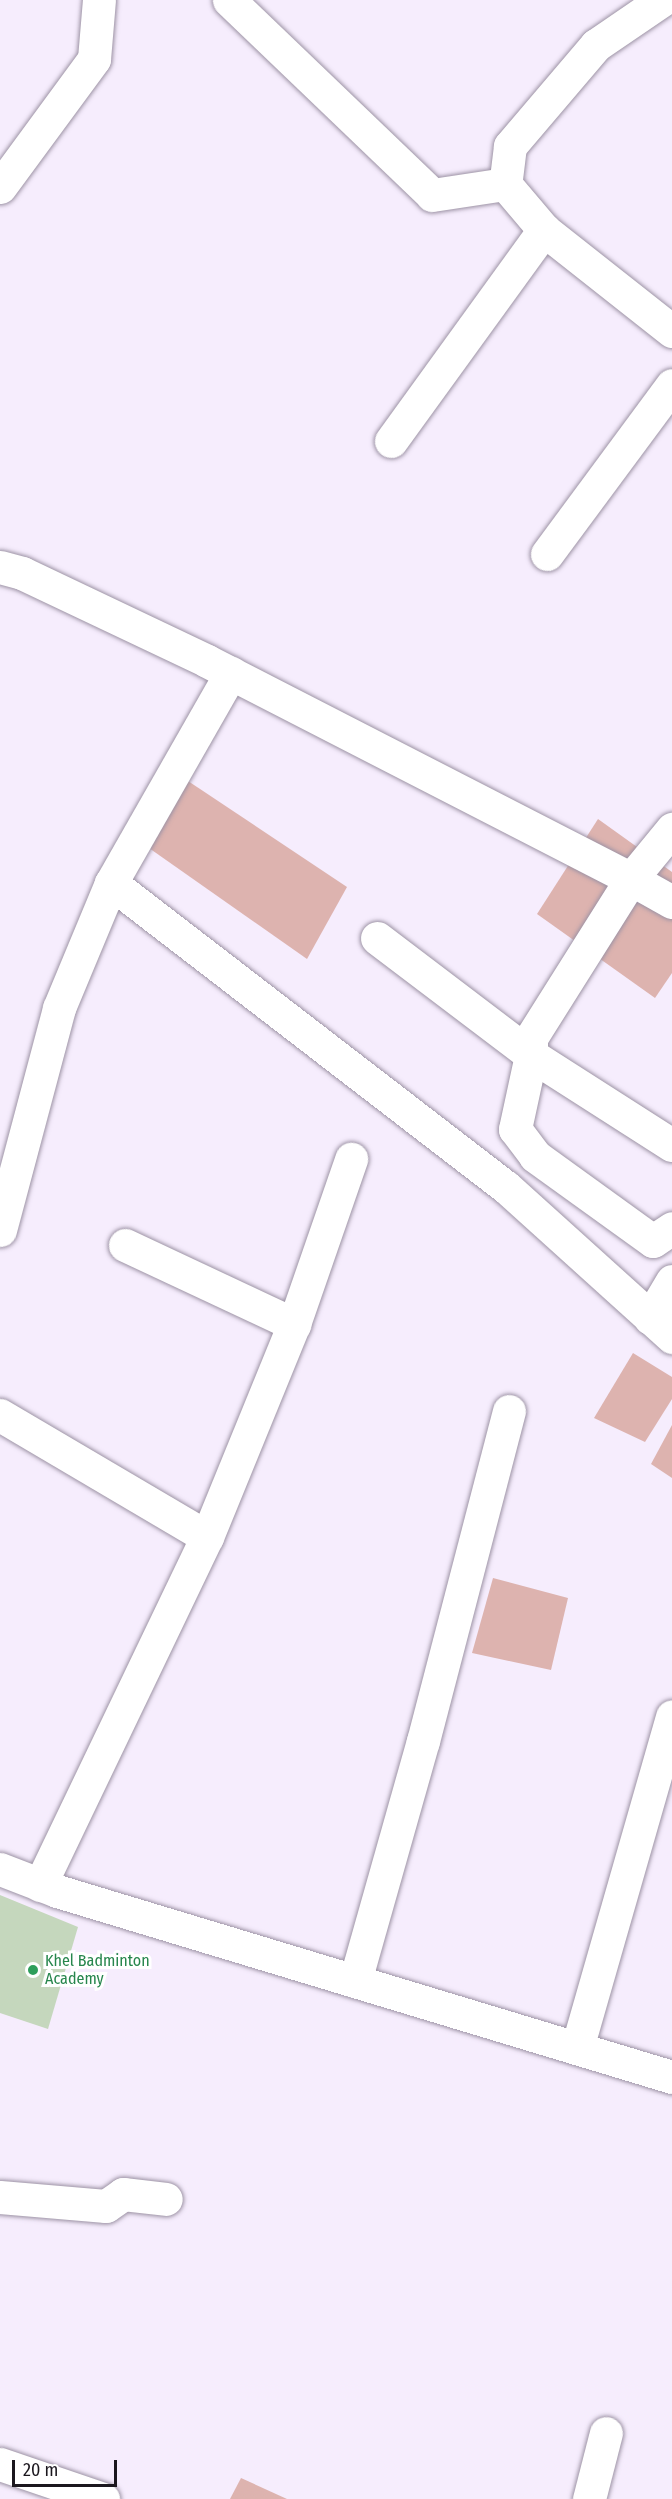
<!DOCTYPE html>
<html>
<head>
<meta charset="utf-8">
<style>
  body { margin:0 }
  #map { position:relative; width:672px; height:2499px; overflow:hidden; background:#f6edfd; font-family:"Fira Sans Condensed",sans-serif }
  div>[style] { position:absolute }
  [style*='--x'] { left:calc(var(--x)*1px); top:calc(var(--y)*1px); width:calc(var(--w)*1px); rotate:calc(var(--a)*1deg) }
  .green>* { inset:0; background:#c5d7bd }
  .building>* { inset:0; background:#ddb3af }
  .roads { filter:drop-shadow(0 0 2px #9d93a5) drop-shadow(0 0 2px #9d93a5) }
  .minor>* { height:33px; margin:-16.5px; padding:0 16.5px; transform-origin:16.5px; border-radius:16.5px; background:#fff }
  .dots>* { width:16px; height:16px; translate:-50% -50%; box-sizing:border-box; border:3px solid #fff; border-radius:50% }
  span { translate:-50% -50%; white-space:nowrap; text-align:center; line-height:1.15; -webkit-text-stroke:6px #fff; paint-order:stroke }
  .leisure-label { font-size:16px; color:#27864d }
  .left { translate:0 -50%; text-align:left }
  .scale { position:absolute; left:12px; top:2460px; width:105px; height:27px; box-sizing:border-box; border:3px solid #1b171e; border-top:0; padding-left:8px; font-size:18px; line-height:21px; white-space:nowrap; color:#1b171e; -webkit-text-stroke:4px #fff; paint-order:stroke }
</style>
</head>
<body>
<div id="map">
  <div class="green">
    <i style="clip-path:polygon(0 1895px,78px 1927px,48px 2029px,0 2013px)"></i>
  </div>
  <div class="building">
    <i style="clip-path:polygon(179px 775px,347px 887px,307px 959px,139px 841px)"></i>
    <i style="clip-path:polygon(598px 819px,672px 872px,672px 973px,655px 998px,537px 914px)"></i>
    <i style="clip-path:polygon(633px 1353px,672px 1377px,672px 1399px,645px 1442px,594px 1418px)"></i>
    <i style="clip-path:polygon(672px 1425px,672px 1478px,651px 1464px)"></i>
    <i style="clip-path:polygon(493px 1578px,568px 1598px,551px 1670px,472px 1653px)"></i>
    <i style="clip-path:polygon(241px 2478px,287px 2499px,230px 2499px)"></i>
  </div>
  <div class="roads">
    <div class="minor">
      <i style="--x:229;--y:0;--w:281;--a:43.8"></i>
      <i style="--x:432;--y:195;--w:74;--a:-8.6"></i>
      <i style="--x:662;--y:0;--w:80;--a:145.7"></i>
      <i style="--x:596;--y:45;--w:133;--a:130.4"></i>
      <i style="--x:510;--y:146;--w:38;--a:97"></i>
      <i style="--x:505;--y:184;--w:60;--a:49.7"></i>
      <i style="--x:544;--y:230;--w:163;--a:38.3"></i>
      <i style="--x:0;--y:187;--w:159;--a:-53.7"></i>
      <i style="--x:94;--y:59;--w:59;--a:-85.2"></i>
      <i style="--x:391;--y:441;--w:261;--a:-54.1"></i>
      <i style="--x:547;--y:554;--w:210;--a:-53.5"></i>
      <i style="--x:0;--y:567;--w:23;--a:15"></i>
      <i style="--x:22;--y:573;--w:205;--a:25.4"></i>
      <i style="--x:207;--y:661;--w:477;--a:27.2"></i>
      <i style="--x:631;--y:879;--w:65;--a:-50.6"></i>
      <i style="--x:111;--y:883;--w:498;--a:37.6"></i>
      <i style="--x:506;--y:1187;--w:224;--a:42.1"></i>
      <i style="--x:672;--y:902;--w:47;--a:-150.7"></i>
      <i style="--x:631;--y:879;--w:188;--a:122.2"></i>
      <i style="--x:531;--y:1038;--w:17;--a:90"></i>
      <i style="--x:531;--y:1055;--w:167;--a:32.6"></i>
      <i style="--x:377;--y:938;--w:193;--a:37.2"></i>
      <i style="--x:531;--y:1055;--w:76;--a:102.2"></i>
      <i style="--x:515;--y:1129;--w:34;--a:53"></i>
      <i style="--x:535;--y:1156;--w:145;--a:35.8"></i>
      <i style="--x:653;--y:1241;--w:23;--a:-34"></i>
      <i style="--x:0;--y:1230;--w:230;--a:-75.1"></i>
      <i style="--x:59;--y:1008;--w:135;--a:-67.4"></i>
      <i style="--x:111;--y:883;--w:242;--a:-60.3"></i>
      <i style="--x:125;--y:1245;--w:187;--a:25.1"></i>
      <i style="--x:650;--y:1318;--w:43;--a:-59.3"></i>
      <i style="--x:0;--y:1415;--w:240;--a:30.5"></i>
      <i style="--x:0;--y:1869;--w:61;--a:21.1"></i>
      <i style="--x:57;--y:1891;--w:643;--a:16.83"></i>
      <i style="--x:40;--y:1885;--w:386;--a:-64.4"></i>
      <i style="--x:207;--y:1537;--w:230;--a:-67.8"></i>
      <i style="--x:294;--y:1324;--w:175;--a:-70.9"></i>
      <i style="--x:355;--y:1981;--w:249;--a:-74.2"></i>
      <i style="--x:423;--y:1741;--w:341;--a:-75.4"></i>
      <i style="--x:577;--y:2048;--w:345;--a:-74"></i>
      <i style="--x:0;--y:2197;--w:106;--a:4.9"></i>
      <i style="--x:106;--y:2206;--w:21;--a:-35"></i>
      <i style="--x:123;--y:2194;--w:43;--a:6.6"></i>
      <i style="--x:0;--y:2464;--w:109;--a:18.8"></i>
      <i style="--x:589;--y:2499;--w:68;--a:-75.6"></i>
    </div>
  </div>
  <div class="dots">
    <i style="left:33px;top:1970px;background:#2e9e5b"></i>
  </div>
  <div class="leisure-label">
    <span class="left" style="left:45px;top:1970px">Khel Badminton<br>Academy</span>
  </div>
  <div class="scale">20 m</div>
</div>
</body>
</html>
